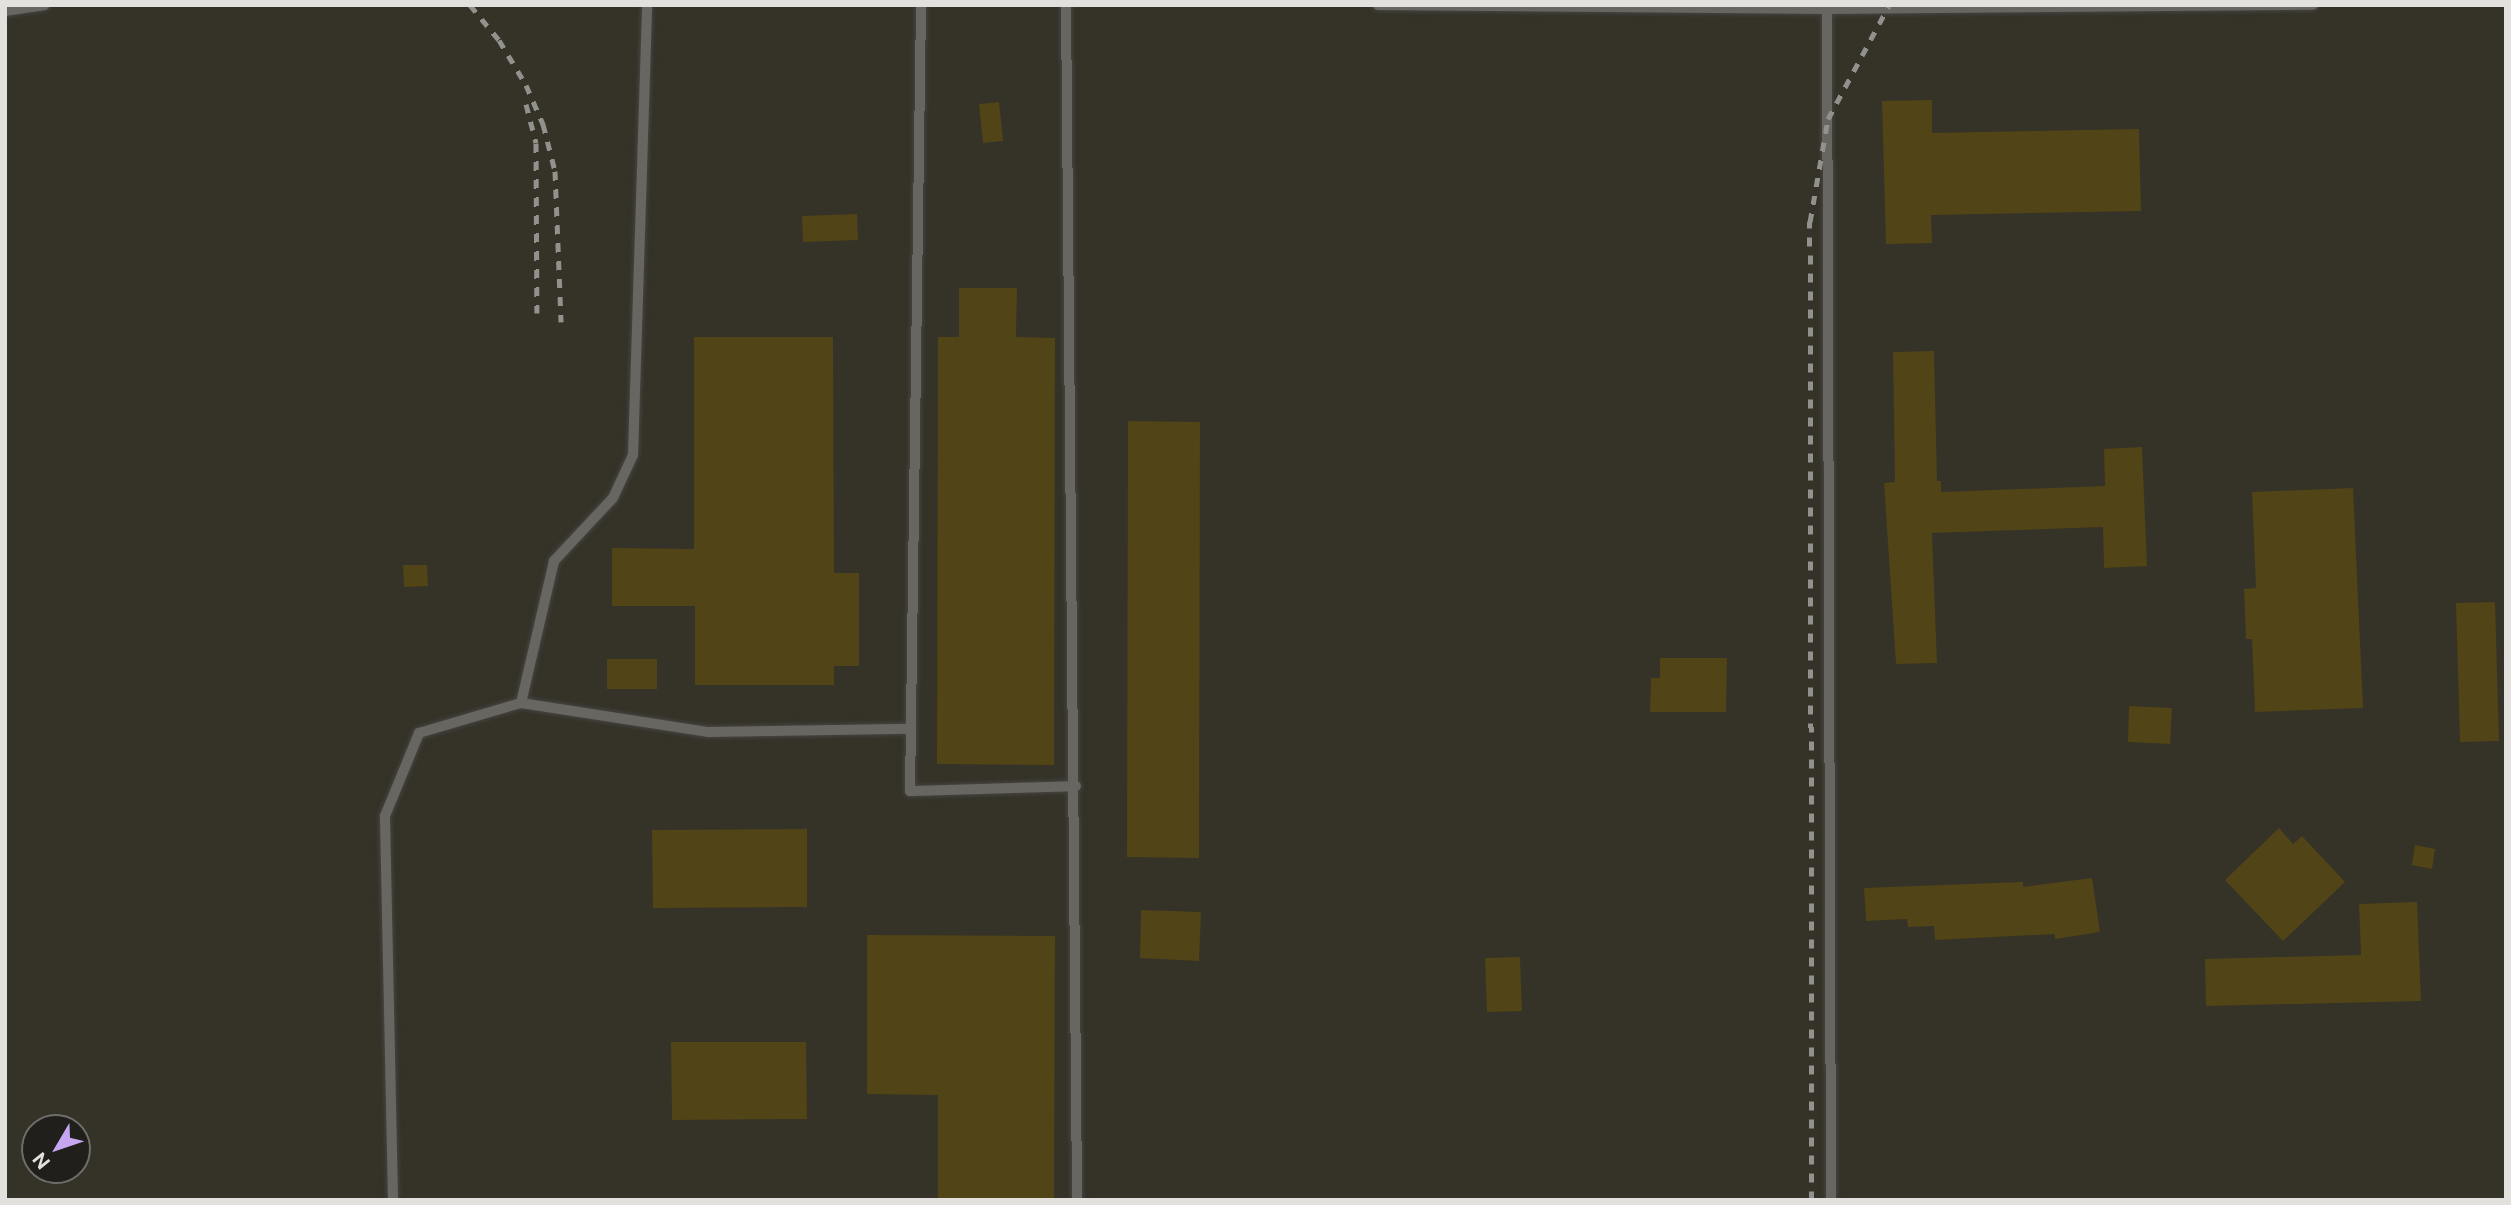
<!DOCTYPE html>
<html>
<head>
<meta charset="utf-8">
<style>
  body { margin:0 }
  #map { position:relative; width:2511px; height:1205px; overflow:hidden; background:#2a2925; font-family:"Public Sans",sans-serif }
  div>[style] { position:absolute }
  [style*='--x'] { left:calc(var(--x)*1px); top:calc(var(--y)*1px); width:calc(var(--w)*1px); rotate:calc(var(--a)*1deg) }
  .built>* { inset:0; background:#353228 }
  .building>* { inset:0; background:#514416 }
  .roads { filter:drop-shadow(0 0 2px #454440) drop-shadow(0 0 2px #454440) }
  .lane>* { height:10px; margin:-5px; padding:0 5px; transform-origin:5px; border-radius:5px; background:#686661 }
  .rail>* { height:5px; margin-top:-2.5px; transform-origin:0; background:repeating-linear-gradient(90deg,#92918d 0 9px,transparent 0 18px) }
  span { translate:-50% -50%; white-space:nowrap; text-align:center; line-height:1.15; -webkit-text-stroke:7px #201f1b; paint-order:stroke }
  .frame { position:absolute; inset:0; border:7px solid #e2e1de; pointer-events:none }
  .north { position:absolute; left:21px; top:1114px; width:70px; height:70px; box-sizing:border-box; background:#201f1b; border:2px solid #6e6d69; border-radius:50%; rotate:231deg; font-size:19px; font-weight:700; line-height:28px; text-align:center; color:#e2e1de }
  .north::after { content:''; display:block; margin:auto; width:24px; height:32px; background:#c6a6f0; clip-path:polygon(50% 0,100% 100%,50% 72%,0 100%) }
</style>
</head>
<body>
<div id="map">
  <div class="built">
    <i style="clip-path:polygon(evenodd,5px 5px,2506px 5px,2506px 1200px,5px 1200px,5px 5px,35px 1128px,77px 1128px,77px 1170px,35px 1170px,35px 1128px)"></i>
  </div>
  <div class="building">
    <i style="clip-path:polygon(1932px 100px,1932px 133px,2139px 129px,2141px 211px,1931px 215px,1932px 243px,1886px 244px,1882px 101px)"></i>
    <i style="clip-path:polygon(999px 102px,1003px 141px,983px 143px,979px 104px)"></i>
    <i style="clip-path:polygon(857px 214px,858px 240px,803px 242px,802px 216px)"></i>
    <i style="clip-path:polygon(959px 288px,1017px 288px,1016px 337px,1055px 338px,1054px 765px,937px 764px,938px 337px,959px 337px)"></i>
    <i style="clip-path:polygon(694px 337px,833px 337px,834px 573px,859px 573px,859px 666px,834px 666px,834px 685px,695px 685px,695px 606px,612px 606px,612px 548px,694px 549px)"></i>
    <i style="clip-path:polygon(1934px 351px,1937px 481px,1941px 481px,1941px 492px,2105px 486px,2104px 449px,2142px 447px,2147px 566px,2104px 568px,2103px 527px,1932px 533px,1937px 663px,1896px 664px,1884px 483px,1895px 482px,1893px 352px)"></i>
    <i style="clip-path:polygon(1128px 421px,1200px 422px,1199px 858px,1127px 857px)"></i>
    <i style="clip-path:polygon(2353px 488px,2363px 708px,2255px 712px,2252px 639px,2246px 639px,2244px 589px,2256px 588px,2252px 492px)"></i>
    <i style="clip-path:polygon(403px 565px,427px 565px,428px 586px,404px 587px)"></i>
    <i style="clip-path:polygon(2495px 602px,2499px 741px,2460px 742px,2456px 603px)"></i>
    <i style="clip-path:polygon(1660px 658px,1727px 658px,1726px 712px,1650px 712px,1651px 678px,1660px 678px)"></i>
    <i style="clip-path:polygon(607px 659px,657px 659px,657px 689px,607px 689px)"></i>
    <i style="clip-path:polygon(2129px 706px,2172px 708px,2170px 744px,2128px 742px)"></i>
    <i style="clip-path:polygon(2279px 828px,2293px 844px,2302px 836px,2345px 882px,2283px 941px,2225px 880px)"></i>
    <i style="clip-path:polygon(807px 829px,807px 907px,653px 908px,652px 830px)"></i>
    <i style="clip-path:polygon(2415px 845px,2435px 849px,2432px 869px,2412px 865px)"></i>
    <i style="clip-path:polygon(2092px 878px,2100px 932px,2055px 939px,2055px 934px,1935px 940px,1934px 926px,1908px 927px,1907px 919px,1866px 921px,1864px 888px,2023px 882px,2023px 887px)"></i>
    <i style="clip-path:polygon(2417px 902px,2421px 1001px,2206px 1006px,2205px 959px,2361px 955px,2359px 904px)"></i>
    <i style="clip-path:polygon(1141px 910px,1201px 912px,1199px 961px,1140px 958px)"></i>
    <i style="clip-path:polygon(867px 935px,1055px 936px,1054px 1200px,938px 1200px,938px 1095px,867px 1094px)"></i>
    <i style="clip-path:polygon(1520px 957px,1522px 1011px,1487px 1012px,1485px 958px)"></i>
    <i style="clip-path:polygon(671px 1042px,806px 1042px,807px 1119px,672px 1120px)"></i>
  </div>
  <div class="roads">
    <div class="lane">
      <i style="--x:921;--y:5;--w:786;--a:90.8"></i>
      <i style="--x:910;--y:791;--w:166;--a:-1.7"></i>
      <i style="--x:1066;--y:5;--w:1195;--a:89.47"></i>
      <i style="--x:1378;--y:5;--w:450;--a:0.5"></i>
      <i style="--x:1828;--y:9;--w:485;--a:-0.5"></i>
      <i style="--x:1827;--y:5;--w:1195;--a:89.81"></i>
      <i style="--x:5;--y:11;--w:40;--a:-8.5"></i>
      <i style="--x:521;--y:703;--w:146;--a:-76.9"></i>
      <i style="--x:554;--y:561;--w:86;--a:-46.9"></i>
      <i style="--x:613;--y:498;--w:47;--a:-65.1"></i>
      <i style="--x:633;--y:455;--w:450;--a:-88.2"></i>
      <i style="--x:393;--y:1200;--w:384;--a:-91.2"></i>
      <i style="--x:385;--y:816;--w:90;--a:-67.7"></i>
      <i style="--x:419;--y:733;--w:106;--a:-16.4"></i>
      <i style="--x:521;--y:703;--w:190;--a:8.8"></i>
      <i style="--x:709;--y:732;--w:202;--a:-0.9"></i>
    </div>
  </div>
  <div class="rail">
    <i style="--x:470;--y:5;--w:45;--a:50.4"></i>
    <i style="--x:499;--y:40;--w:52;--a:59"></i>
    <i style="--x:526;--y:85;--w:43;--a:66.4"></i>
    <i style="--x:543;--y:124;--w:49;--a:75.7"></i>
    <i style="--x:555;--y:171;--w:151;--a:87.7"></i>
    <i style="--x:526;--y:104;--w:40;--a:75.6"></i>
    <i style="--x:536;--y:143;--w:170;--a:89.7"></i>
    <i style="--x:1812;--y:1200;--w:978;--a:-90.12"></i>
    <i style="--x:1810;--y:222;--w:105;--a:-80.1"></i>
    <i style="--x:1828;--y:119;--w:129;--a:-61.8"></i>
  </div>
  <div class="frame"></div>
  <div class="north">N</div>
</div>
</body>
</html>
